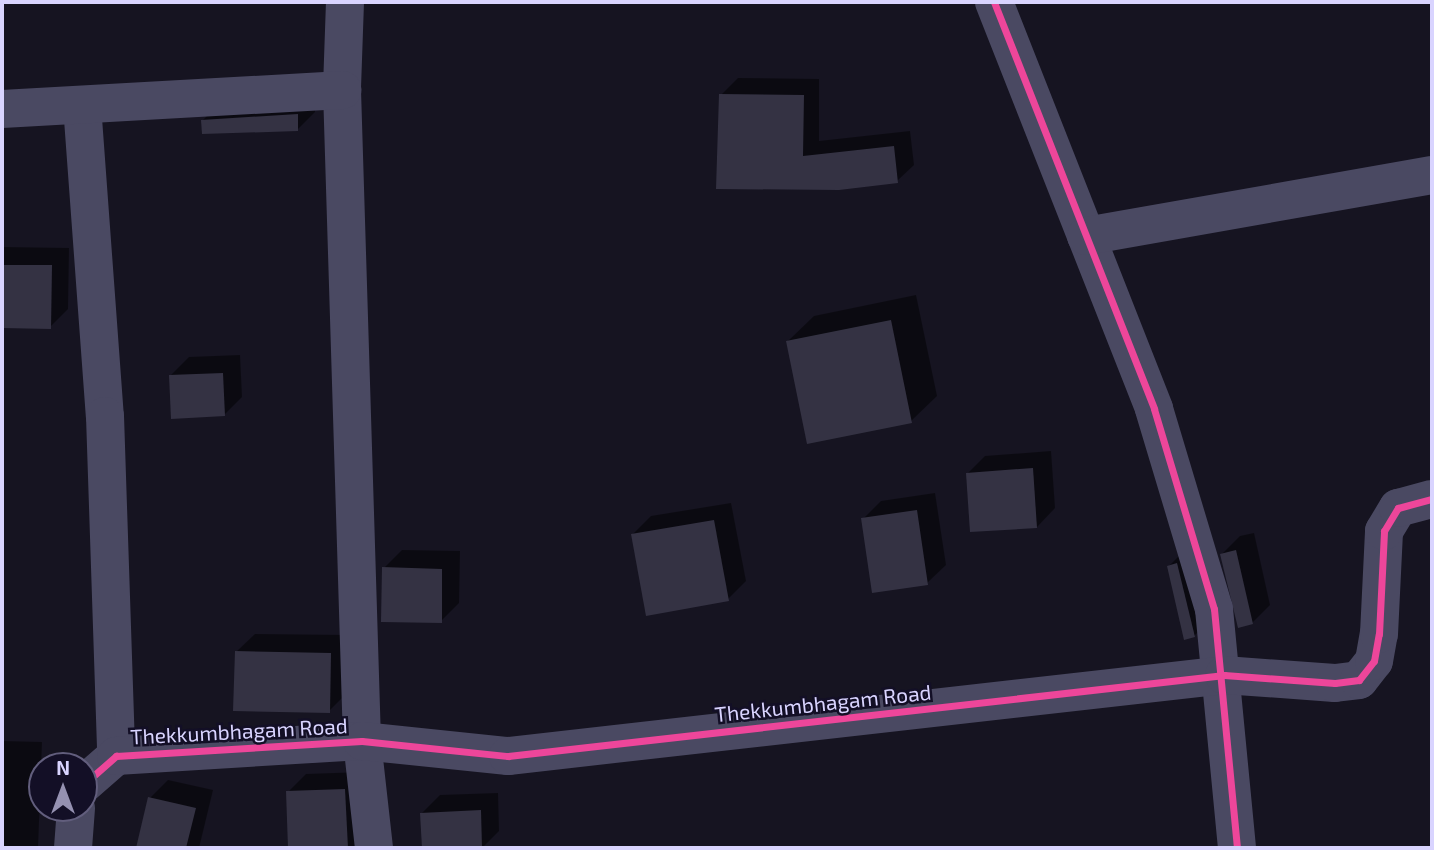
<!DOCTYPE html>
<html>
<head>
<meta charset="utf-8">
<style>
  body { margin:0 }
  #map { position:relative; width:1434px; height:850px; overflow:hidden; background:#161421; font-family:"Exo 2",sans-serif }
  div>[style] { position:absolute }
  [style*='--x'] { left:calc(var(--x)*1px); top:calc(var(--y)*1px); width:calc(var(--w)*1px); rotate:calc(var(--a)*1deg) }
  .shadow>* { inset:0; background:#0007 }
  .building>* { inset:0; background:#343243 }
  .minor>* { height:38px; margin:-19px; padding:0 19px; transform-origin:19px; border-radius:19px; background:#4a4962 }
  .cycleway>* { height:7px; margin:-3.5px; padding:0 3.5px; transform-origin:3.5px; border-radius:3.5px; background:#ed469a }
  span { translate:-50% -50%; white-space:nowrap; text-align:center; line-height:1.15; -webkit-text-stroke:5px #130f26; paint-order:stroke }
  .street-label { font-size:21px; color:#d9d4ff }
  .frame { position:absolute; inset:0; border:4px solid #d9d4ff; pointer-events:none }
  .north { position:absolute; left:28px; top:752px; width:70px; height:70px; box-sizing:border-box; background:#130f26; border:2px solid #625e7d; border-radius:50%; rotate:0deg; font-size:19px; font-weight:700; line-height:28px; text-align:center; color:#d9d4ff }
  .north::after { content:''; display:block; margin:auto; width:24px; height:32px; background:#9591b1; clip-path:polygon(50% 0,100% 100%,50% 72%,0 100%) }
</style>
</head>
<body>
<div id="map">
  <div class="shadow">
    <i style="clip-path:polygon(738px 78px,819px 79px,819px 141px,910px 131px,914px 165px,897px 181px,718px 187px,721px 95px)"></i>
    <i style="clip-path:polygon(315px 97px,315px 112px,297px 130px,203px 120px,221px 102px)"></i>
    <i style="clip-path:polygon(2px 247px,69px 248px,68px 309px,50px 327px,2px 327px)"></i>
    <i style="clip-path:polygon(916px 295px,937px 396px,911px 421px,788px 341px,814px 316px)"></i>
    <i style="clip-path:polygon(240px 355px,242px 397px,224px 415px,171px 375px,189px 357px)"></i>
    <i style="clip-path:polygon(1051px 451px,1055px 508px,1037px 527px,967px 474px,985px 456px)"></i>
    <i style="clip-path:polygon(935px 493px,946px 565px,927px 583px,863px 519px,881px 501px)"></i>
    <i style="clip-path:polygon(731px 503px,746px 581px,728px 599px,633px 534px,651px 516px)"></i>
    <i style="clip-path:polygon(1254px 533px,1270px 605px,1252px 623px,1222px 554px,1240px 536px)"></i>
    <i style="clip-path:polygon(1187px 548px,1212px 618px,1194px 636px,1169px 566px)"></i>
    <i style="clip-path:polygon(402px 550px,460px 551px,459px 603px,441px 621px,384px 568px)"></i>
    <i style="clip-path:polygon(255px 634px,348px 635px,347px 693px,329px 711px,236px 652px)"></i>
    <i style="clip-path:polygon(2px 741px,42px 742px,38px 848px,2px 848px)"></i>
    <i style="clip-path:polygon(363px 772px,366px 848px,290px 848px,288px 792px,306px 774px)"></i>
    <i style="clip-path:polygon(168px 780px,213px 790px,199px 848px,138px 848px,150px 798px)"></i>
    <i style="clip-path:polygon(498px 793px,499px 831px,482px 848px,423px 848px,422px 813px,440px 795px)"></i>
  </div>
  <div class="building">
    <i style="clip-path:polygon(719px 94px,804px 95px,803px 156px,894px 146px,898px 183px,839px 190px,716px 189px)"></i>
    <i style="clip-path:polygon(298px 114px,298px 131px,202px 134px,201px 120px)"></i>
    <i style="clip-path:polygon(2px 265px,52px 265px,51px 329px,2px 328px)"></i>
    <i style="clip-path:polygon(891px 320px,912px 423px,807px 444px,786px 341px)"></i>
    <i style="clip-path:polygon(223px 373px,225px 416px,171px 419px,169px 375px)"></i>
    <i style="clip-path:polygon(1033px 468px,1037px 528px,970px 532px,966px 473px)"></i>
    <i style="clip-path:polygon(917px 510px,928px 585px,872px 593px,861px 518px)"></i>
    <i style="clip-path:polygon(714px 520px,729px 601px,646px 616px,631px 534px)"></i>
    <i style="clip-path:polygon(1236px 550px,1253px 624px,1238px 628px,1220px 554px)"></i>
    <i style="clip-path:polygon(1177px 563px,1195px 637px,1184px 640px,1167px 566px)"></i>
    <i style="clip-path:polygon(382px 567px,442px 569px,442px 623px,381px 622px)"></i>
    <i style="clip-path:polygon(235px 651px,331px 653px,330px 713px,233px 711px)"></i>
    <i style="clip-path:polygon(345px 789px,348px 848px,288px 848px,286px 791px)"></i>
    <i style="clip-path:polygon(148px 797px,196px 808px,186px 848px,136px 848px)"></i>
    <i style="clip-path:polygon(481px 810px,482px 848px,422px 848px,420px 813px)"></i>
  </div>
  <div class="minor">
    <i style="--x:345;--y:2;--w:88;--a:92"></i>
    <i style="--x:342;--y:90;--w:651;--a:88.24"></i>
    <i style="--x:362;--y:741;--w:108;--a:83.6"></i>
    <i style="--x:994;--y:2;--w:437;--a:68.5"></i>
    <i style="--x:1154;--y:409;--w:209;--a:73.3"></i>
    <i style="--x:1214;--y:609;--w:240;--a:84.5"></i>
    <i style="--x:82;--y:105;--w:312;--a:85.8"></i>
    <i style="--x:105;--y:416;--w:340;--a:88.1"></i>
    <i style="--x:2;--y:109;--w:341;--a:-3.2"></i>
    <i style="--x:1086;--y:236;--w:351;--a:-10"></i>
    <i style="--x:84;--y:784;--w:43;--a:-41.2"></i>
    <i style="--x:116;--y:756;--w:246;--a:-3.5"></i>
    <i style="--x:362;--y:741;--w:147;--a:5.9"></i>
    <i style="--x:508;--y:756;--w:721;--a:-6.45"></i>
    <i style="--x:1224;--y:675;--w:111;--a:4.1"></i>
    <i style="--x:1335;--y:683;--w:24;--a:-7"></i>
    <i style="--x:1359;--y:680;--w:24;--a:-52"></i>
    <i style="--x:1374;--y:661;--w:27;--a:-80"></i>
    <i style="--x:1379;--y:634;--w:103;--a:-87.2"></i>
    <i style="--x:1384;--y:531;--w:27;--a:-59"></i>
    <i style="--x:1398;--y:508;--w:35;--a:-15"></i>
    <i style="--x:73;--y:848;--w:40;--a:-85.7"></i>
  </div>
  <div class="cycleway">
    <i style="--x:994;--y:2;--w:437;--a:68.5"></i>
    <i style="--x:1154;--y:409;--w:209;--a:73.3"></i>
    <i style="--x:1214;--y:609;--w:240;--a:84.5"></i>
    <i style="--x:84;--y:784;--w:43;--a:-41.2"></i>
    <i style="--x:116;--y:756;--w:246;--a:-3.5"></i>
    <i style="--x:362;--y:741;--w:147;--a:5.9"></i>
    <i style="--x:508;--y:756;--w:721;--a:-6.45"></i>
    <i style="--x:1224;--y:675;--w:111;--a:4.1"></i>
    <i style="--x:1335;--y:683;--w:24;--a:-7"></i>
    <i style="--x:1359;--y:680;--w:24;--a:-52"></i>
    <i style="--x:1374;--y:661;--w:27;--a:-80"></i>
    <i style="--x:1379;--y:634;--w:103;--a:-87.2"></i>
    <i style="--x:1384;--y:531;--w:27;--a:-59"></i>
    <i style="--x:1398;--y:508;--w:35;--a:-15"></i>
  </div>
  <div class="street-label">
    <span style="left:823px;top:703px;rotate:-6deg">Thekkumbhagam Road</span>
    <span style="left:239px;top:731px;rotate:-3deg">Thekkumbhagam Road</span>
  </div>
  <div class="frame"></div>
  <div class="north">N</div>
</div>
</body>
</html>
